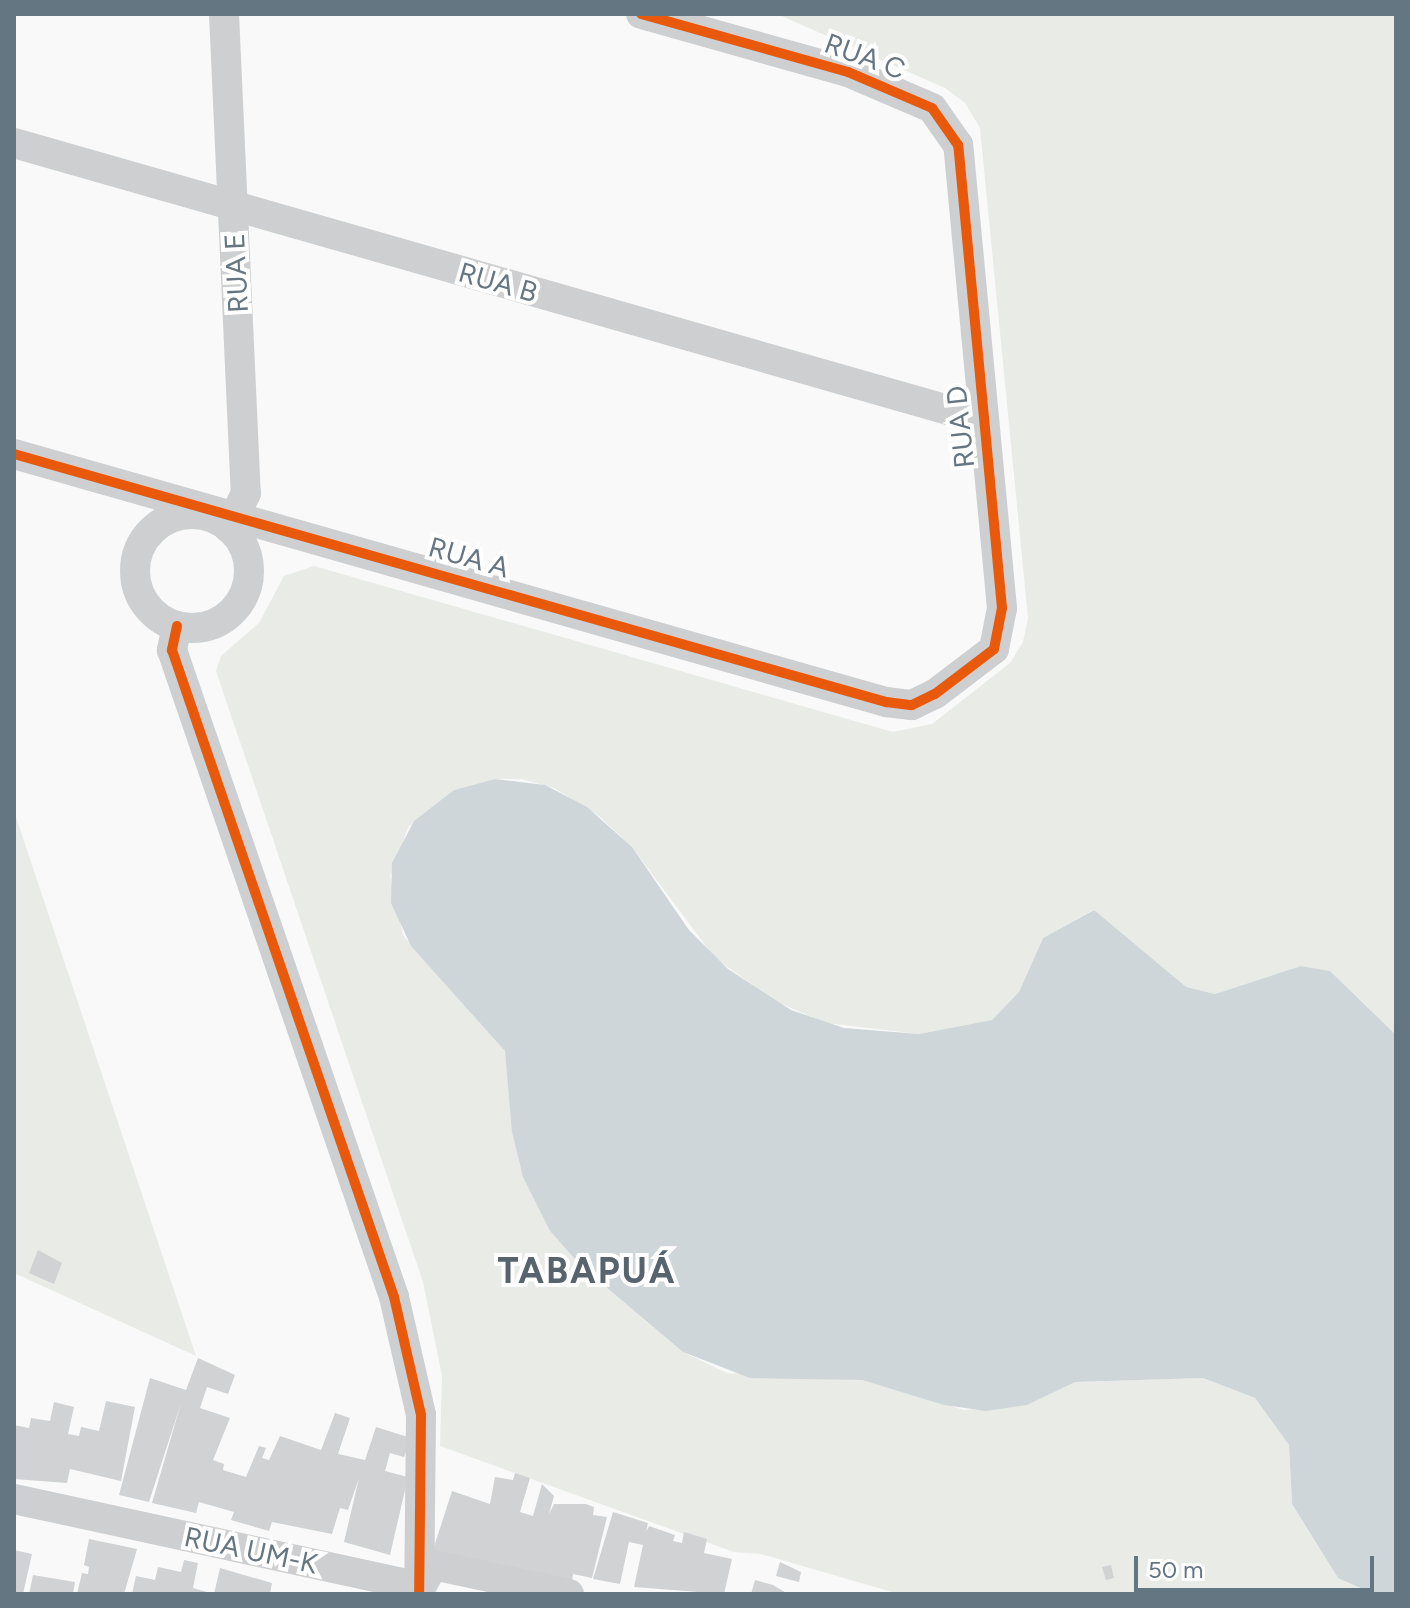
<!DOCTYPE html>
<html>
<head>
<meta charset="utf-8">
<style>
  body { margin:0 }
  #map { position:relative; width:1410px; height:1608px; overflow:hidden; background:#f9f9f9; font-family:Figtree,sans-serif }
  div>[style] { position:absolute }
  [style*='--x'] { left:calc(var(--x)*1px); top:calc(var(--y)*1px); width:calc(var(--w)*1px); rotate:calc(var(--a)*1deg) }
  .green>* { inset:0; background:#e8ebe6 }
  .water>* { inset:0; background:#ced6d9 }
  .building>* { inset:0; background:#d0d2d3 }
  .minor>* { height:30px; margin:-15px; padding:0 15px; transform-origin:15px; border-radius:15px; background:#cecfd0 }
  .minor>.ring { margin:-15px; padding:0; box-sizing:content-box; background:none; border:30px solid #cecfd0; border-radius:50% }
  .cycleway>* { height:10px; margin:-5px; padding:0 5px; transform-origin:5px; border-radius:5px; background:#e8590c }
  span { translate:-50% -50%; white-space:nowrap; text-align:center; line-height:1.15; -webkit-text-stroke:8px #fff; paint-order:stroke }
  .street-label { font-size:28px; color:#657683 }
  .district-label { font-size:36px; color:#57646e; font-weight:700; letter-spacing:2px }
  .frame { position:absolute; inset:0; border:16px solid #657683; pointer-events:none }
  .scale { position:absolute; left:1134px; top:1556px; width:240px; height:36px; box-sizing:border-box; border:4px solid #657683; border-top:0; padding-left:10px; font-size:24px; line-height:28px; white-space:nowrap; color:#657683; -webkit-text-stroke:6px #fff; paint-order:stroke }
</style>
</head>
<body>
<div id="map">
  <div class="green">
    <i style="clip-path:polygon(777px 14px,1396px 14px,1396px 1035px,1330px 971px,1301px 966px,1215px 994px,1185px 987px,1093px 910px,1043px 938px,1019px 992px,992px 1020px,919px 1034px,826px 1023px,775px 1001px,714px 957px,632px 847px,599px 816px,554px 788px,521px 779px,495px 779px,454px 790px,409px 826px,390px 876px,403px 935px,505px 1051px,519px 1162px,550px 1231px,581px 1266px,683px 1352px,727px 1373px,862px 1380px,964px 1410px,1027px 1405px,1074px 1382px,1203px 1378px,1255px 1398px,1289px 1445px,1292px 1504px,1338px 1578px,1374px 1594px,899px 1594px,761px 1554px,734px 1552px,440px 1446px,442px 1376px,423px 1282px,216px 671px,221px 656px,259px 623px,284px 576px,314px 566px,893px 732px,932px 724px,1010px 663px,1023px 642px,1028px 618px,980px 128px,965px 103px,945px 88px)"></i>
    <i style="clip-path:polygon(14px 811px,196px 1356px,14px 1273px)"></i>
  </div>
  <div class="water">
    <i style="clip-path:polygon(495px 779px,545px 785px,587px 807px,632px 847px,689px 930px,728px 969px,791px 1010px,844px 1028px,919px 1034px,992px 1020px,1019px 992px,1043px 938px,1094px 910px,1186px 987px,1215px 994px,1301px 966px,1330px 971px,1396px 1035px,1396px 1594px,1374px 1594px,1338px 1578px,1292px 1504px,1289px 1445px,1255px 1398px,1203px 1378px,1075px 1382px,1027px 1405px,986px 1411px,944px 1405px,862px 1380px,750px 1378px,683px 1352px,581px 1266px,550px 1231px,523px 1177px,512px 1132px,505px 1051px,411px 946px,391px 903px,392px 863px,414px 821px,454px 790px)"></i>
  </div>
  <div class="building">
    <i style="clip-path:polygon(38px 1250px,62px 1263px,54px 1284px,29px 1273px)"></i>
    <i style="clip-path:polygon(198px 1358px,235px 1375px,228px 1394px,207px 1387px,200px 1408px,230px 1418px,213px 1460px,224px 1464px,223px 1470px,246px 1477px,259px 1446px,266px 1448px,262px 1458px,269px 1460px,280px 1436px,321px 1450px,335px 1413px,350px 1418px,338px 1454px,365px 1460px,376px 1427px,411px 1438px,404px 1457px,390px 1453px,385px 1471px,408px 1477px,390px 1555px,344px 1542px,359px 1478px,348px 1510px,340px 1508px,332px 1534px,272px 1522px,269px 1531px,231px 1520px,234px 1512px,199px 1502px,196px 1513px,152px 1503px,181px 1403px,149px 1502px,119px 1495px,150px 1378px,186px 1390px)"></i>
    <i style="clip-path:polygon(106px 1401px,135px 1407px,121px 1481px,70px 1469px,67px 1483px,14px 1479px,14px 1425px,29px 1428px,31px 1418px,50px 1421px,54px 1402px,74px 1407px,68px 1434px,79px 1436px,81px 1427px,99px 1431px)"></i>
    <i style="clip-path:polygon(515px 1473px,530px 1478px,520px 1512px,533px 1516px,542px 1484px,554px 1496px,549px 1514px,554px 1504px,586px 1504px,594px 1507px,593px 1515px,607px 1517px,592px 1578px,573px 1574px,572px 1582px,432px 1553px,452px 1491px,490px 1504px,495px 1477px,513px 1480px)"></i>
    <i style="clip-path:polygon(613px 1512px,648px 1523px,646px 1532px,649px 1526px,675px 1535px,673px 1541px,682px 1543px,684px 1532px,707px 1539px,704px 1553px,732px 1559px,724px 1594px,634px 1587px,643px 1545px,629px 1542px,620px 1584px,593px 1579px)"></i>
    <i style="clip-path:polygon(89px 1539px,137px 1549px,124px 1594px,77px 1594px,82px 1573px,88px 1574px,89px 1567px,84px 1565px)"></i>
    <i style="clip-path:polygon(14px 1550px,32px 1554px,23px 1594px,14px 1594px)"></i>
    <i style="clip-path:polygon(184px 1560px,198px 1563px,193px 1588px,214px 1594px,132px 1594px,136px 1576px,155px 1580px,158px 1567px,181px 1572px)"></i>
    <i style="clip-path:polygon(780px 1562px,801px 1572px,799px 1582px,776px 1576px)"></i>
    <i style="clip-path:polygon(1111px 1565px,1114px 1578px,1106px 1580px,1102px 1567px)"></i>
    <i style="clip-path:polygon(220px 1568px,272px 1583px,270px 1594px,214px 1594px)"></i>
    <i style="clip-path:polygon(33px 1575px,75px 1582px,73px 1594px,29px 1594px)"></i>
    <i style="clip-path:polygon(755px 1580px,773px 1585px,788px 1594px,751px 1594px)"></i>
  </div>
  <div class="minor">
    <i style="--x:224;--y:14;--w:480;--a:87.4"></i>
    <i style="--x:246;--y:493;--w:39;--a:116"></i>
    <i style="--x:14;--y:143;--w:1008;--a:15.95"></i>
    <i style="--x:14;--y:454;--w:907;--a:15.88"></i>
    <i style="--x:886;--y:702;--w:26;--a:7"></i>
    <i style="--x:912;--y:705;--w:25;--a:-26"></i>
    <i style="--x:935;--y:694;--w:74;--a:-37.3"></i>
    <i style="--x:994;--y:649;--w:42;--a:-79"></i>
    <i style="--x:1002;--y:608;--w:465;--a:-95.4"></i>
    <i style="--x:958;--y:145;--w:45;--a:-125.1"></i>
    <i style="--x:932;--y:108;--w:91;--a:-156.8"></i>
    <i style="--x:848;--y:72;--w:215;--a:-164.3"></i>
    <i class="ring" style="left:135px;top:514px;width:84px;height:84px"></i>
    <i style="--x:177;--y:626;--w:25;--a:102"></i>
    <i style="--x:172;--y:650;--w:684;--a:71.06"></i>
    <i style="--x:394;--y:1297;--w:121;--a:77.1"></i>
    <i style="--x:421;--y:1415;--w:179;--a:90.6"></i>
    <i style="--x:14;--y:1499;--w:416;--a:12.2"></i>
    <i style="--x:421;--y:1587;--w:25;--a:-61"></i>
    <i style="--x:433;--y:1565;--w:139;--a:12"></i>
  </div>
  <div class="cycleway">
    <i style="--x:14;--y:454;--w:907;--a:15.88"></i>
    <i style="--x:886;--y:702;--w:26;--a:7"></i>
    <i style="--x:912;--y:705;--w:25;--a:-26"></i>
    <i style="--x:935;--y:694;--w:74;--a:-37.3"></i>
    <i style="--x:994;--y:649;--w:42;--a:-79"></i>
    <i style="--x:1002;--y:608;--w:465;--a:-95.4"></i>
    <i style="--x:958;--y:145;--w:45;--a:-125.1"></i>
    <i style="--x:932;--y:108;--w:91;--a:-156.8"></i>
    <i style="--x:848;--y:72;--w:215;--a:-164.3"></i>
    <i style="--x:177;--y:626;--w:25;--a:102"></i>
    <i style="--x:172;--y:650;--w:684;--a:71.06"></i>
    <i style="--x:394;--y:1297;--w:121;--a:77.1"></i>
    <i style="--x:421;--y:1415;--w:179;--a:90.6"></i>
  </div>
  <div class="street-label">
    <span style="left:865px;top:56px;rotate:20deg">RUA C</span>
    <span style="left:236px;top:273px;rotate:-93deg">RUA E</span>
    <span style="left:498px;top:282px;rotate:16deg">RUA B</span>
    <span style="left:960px;top:427px;rotate:-96deg">RUA D</span>
    <span style="left:469px;top:557px;rotate:16deg">RUA A</span>
    <span style="left:251px;top:1550px;rotate:12deg">RUA UM-K</span>
  </div>
  <div class="district-label">
    <span style="left:587px;top:1271px">TABAPUÁ</span>
  </div>
  <div class="frame"></div>
  <div class="scale">50 m</div>
</div>
</body>
</html>
